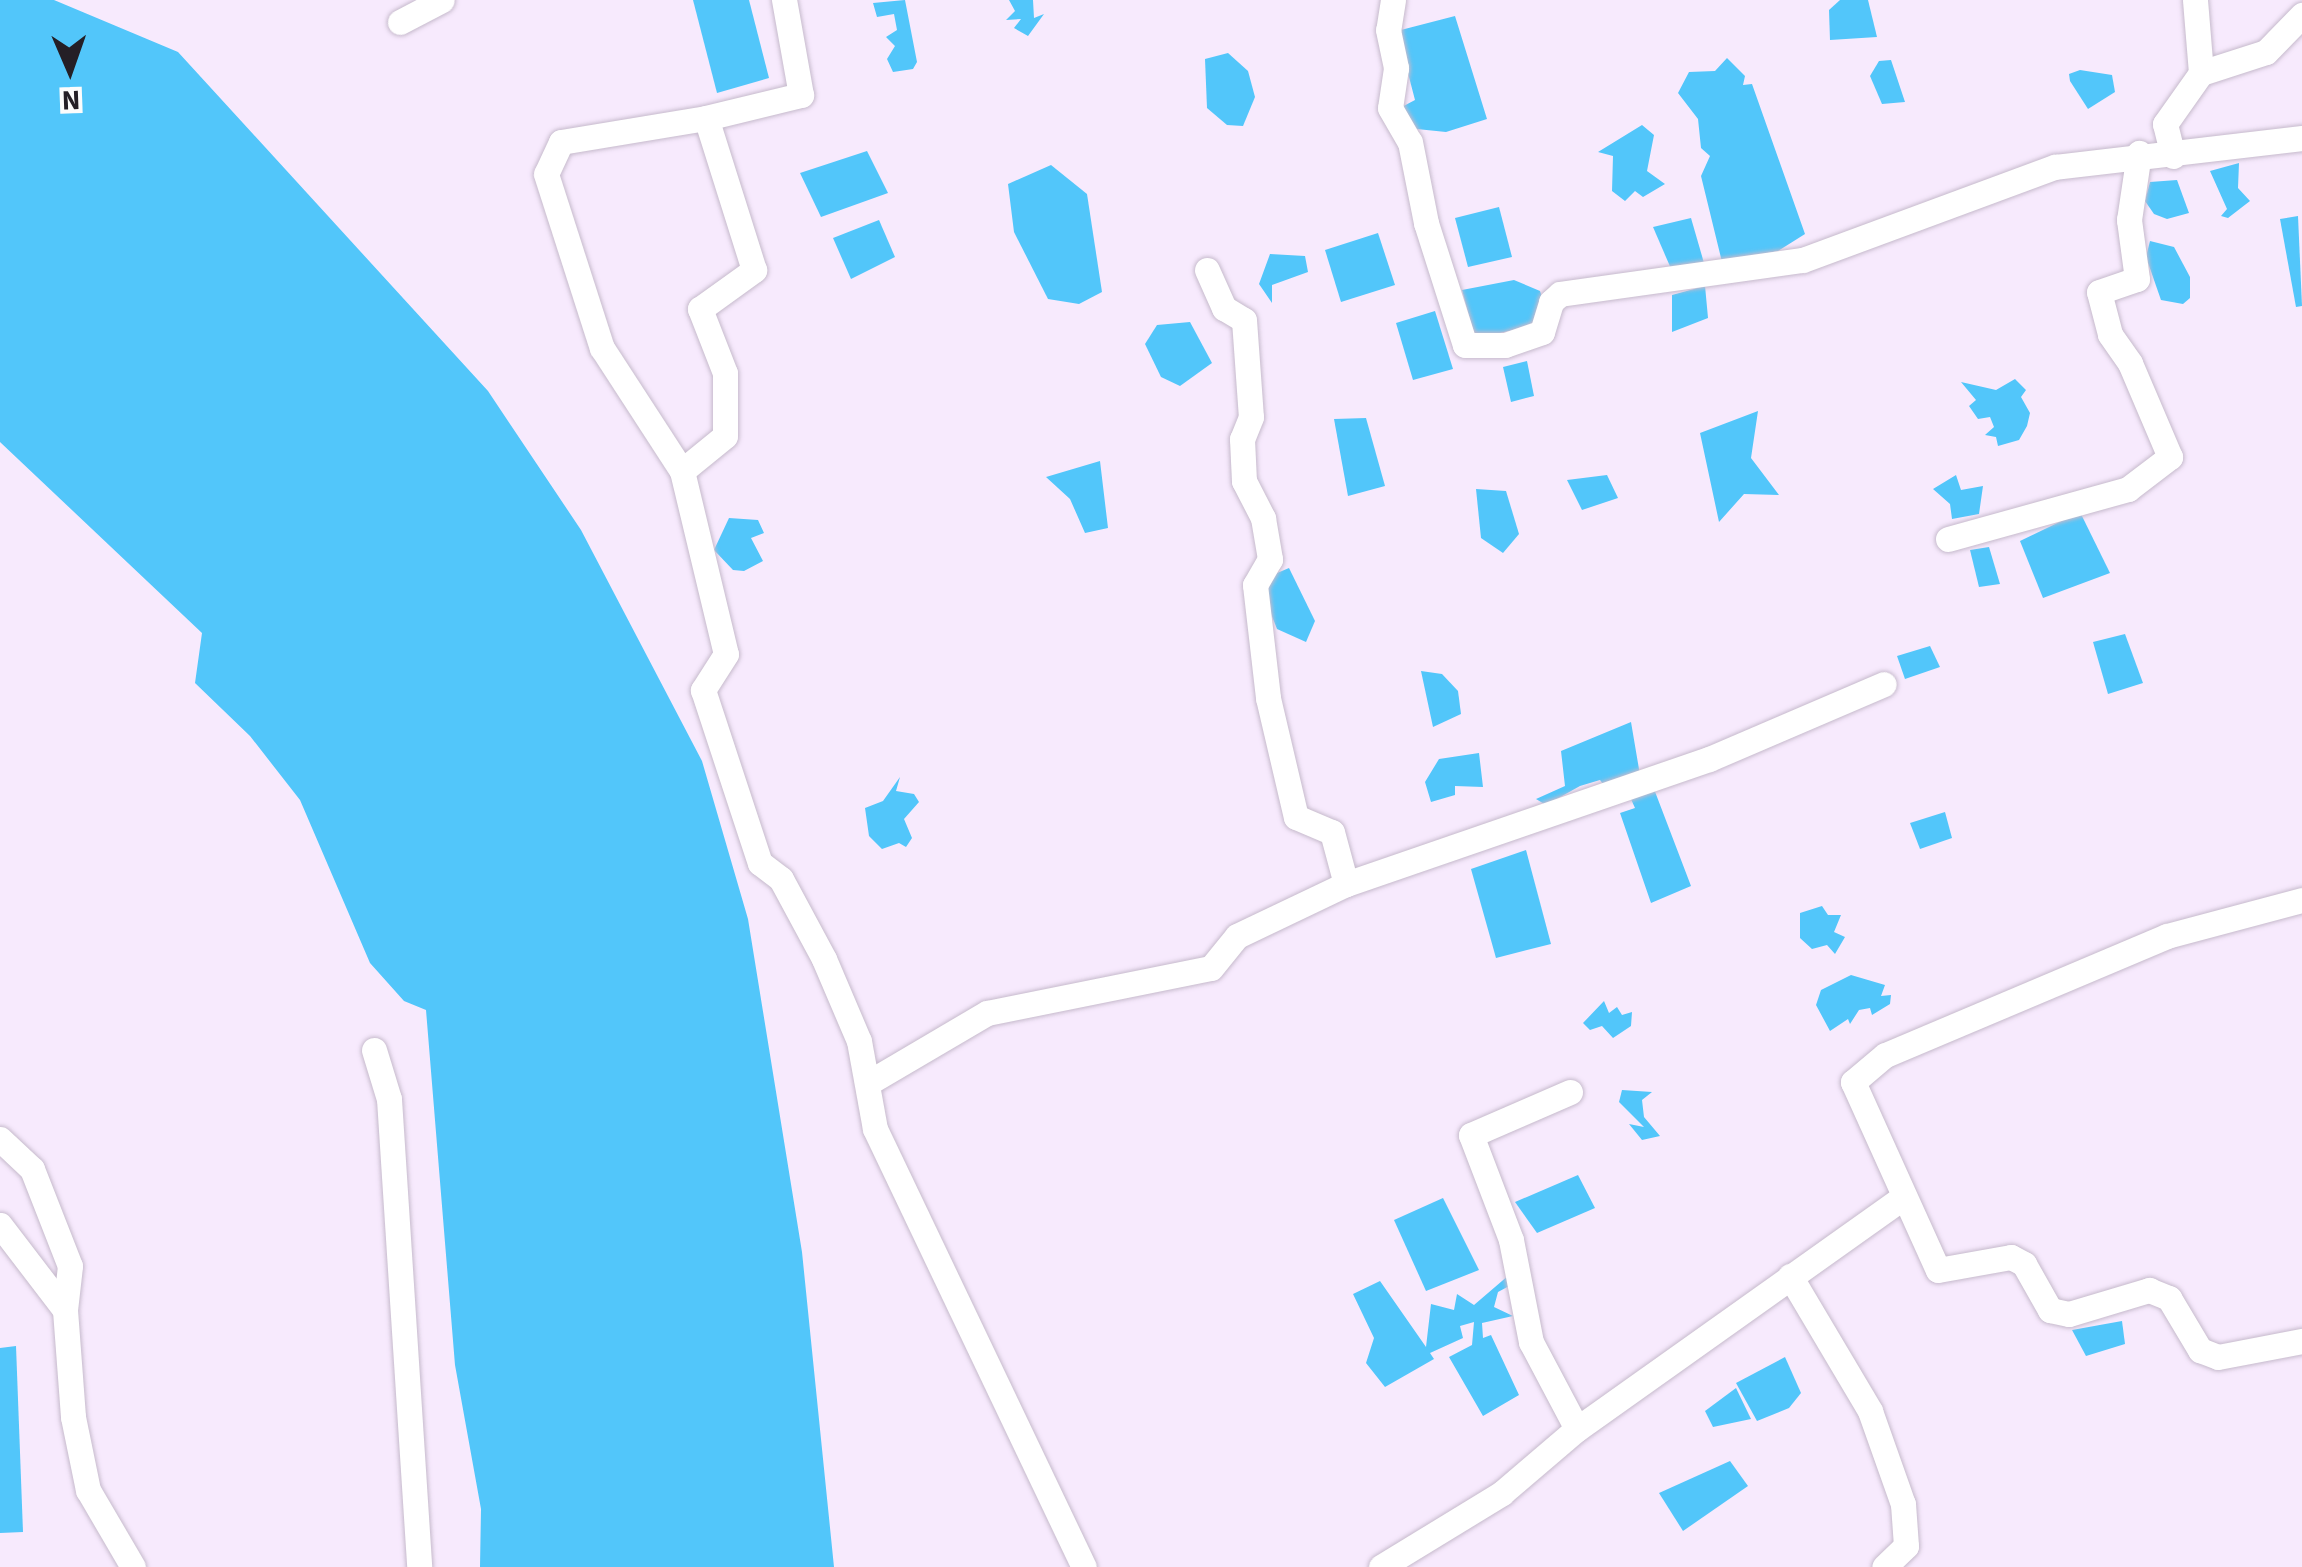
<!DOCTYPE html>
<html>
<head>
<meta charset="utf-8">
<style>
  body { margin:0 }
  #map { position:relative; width:2302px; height:1567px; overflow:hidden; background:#f7eafd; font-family:"Source Sans 3",sans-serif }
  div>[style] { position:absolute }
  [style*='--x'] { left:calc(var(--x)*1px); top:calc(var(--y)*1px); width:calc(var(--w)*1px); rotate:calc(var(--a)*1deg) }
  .water>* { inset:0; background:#52c6fa }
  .roads { filter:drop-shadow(0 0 2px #c6bacc) drop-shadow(0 0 2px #c6bacc) }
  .minor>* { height:25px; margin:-12.5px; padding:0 12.5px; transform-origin:12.5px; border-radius:12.5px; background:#fff }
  span { translate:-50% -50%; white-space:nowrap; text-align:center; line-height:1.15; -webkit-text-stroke:9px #fcfcfc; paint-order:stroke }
  .north { position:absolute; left:20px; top:20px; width:100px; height:100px; -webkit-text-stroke:8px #fcfcfc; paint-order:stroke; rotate:178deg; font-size:28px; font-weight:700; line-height:40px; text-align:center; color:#241f26 }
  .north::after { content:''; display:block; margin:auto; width:35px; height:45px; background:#241f26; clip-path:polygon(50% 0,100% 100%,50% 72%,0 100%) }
</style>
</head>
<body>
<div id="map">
  <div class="water">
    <i style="clip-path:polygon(0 0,54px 0,178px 52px,488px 391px,581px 530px,702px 761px,748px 919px,802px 1252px,834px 1567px,480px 1567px,481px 1509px,455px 1365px,426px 1010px,404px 1001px,370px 963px,300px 800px,250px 736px,195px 683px,202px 633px,0 442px)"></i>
    <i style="clip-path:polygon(693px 0,749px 0,769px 78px,717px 93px)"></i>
    <i style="clip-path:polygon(905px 0,917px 62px,913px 69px,893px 72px,887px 59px,895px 46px,886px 37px,897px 30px,894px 14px,877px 17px,873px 3px)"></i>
    <i style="clip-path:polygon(1009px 0,1033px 0,1034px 18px,1044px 14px,1028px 36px,1014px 28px,1021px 19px,1006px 20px,1015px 11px)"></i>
    <i style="clip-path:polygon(1840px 0,1868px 0,1877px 37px,1830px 40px,1829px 10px)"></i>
    <i style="clip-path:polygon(1455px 16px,1487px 119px,1446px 132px,1407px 128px,1398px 109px,1415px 100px,1397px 31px)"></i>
    <i style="clip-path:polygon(1228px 53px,1248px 71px,1255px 97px,1243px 126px,1227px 125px,1207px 108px,1205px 59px)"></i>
    <i style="clip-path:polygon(1727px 58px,1745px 76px,1743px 85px,1752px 84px,1805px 234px,1778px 251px,1722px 262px,1701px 176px,1710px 156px,1701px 148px,1698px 119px,1678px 93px,1689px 72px,1715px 71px)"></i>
    <i style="clip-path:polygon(1891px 60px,1905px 102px,1882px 104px,1870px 76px,1879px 61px)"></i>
    <i style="clip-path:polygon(2080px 70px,2112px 75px,2115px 92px,2088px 109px,2070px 81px,2069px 74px)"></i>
    <i style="clip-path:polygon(1642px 125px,1654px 135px,1647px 171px,1665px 184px,1643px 197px,1635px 191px,1625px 201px,1612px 191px,1613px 156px,1598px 152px)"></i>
    <i style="clip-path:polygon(867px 151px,888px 193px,821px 217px,800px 173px)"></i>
    <i style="clip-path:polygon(2239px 163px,2238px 188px,2250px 201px,2228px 218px,2221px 216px,2227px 209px,2210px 171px)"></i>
    <i style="clip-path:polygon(1051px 165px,1087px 194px,1102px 292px,1079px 304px,1048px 299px,1014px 232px,1008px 184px)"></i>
    <i style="clip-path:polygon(2177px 180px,2189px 213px,2167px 219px,2154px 214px,2145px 201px,2150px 182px)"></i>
    <i style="clip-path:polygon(1499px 207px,1512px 257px,1468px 267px,1455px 218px)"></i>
    <i style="clip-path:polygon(2298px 216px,2302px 306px,2296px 307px,2280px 219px)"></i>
    <i style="clip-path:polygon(1691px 218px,1704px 263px,1672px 271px,1653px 227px)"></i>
    <i style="clip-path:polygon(879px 220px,895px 257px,851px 279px,833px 238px)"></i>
    <i style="clip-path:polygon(1378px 233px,1395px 285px,1341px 302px,1325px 250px)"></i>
    <i style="clip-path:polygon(2150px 241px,2174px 247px,2190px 277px,2190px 298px,2183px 304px,2161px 300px,2146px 257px)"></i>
    <i style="clip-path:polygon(1270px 254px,1305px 256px,1308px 272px,1272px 285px,1272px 303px,1259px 284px)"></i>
    <i style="clip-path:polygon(1514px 280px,1540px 291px,1544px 303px,1533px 326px,1475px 338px,1462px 290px)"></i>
    <i style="clip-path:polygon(1705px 286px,1708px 318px,1672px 332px,1672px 295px)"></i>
    <i style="clip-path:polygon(1435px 311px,1453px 369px,1413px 380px,1396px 323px)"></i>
    <i style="clip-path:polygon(1190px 322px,1212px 363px,1180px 386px,1161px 377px,1145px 344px,1157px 325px)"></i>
    <i style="clip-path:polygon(1527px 361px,1534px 396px,1511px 402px,1503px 367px)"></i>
    <i style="clip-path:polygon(2015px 379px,2026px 390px,2021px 397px,2030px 413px,2027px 426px,2019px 440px,1998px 446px,1996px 437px,1985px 435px,1994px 427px,1990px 417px,1978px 419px,1969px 406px,1976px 400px,1961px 382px,1996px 390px)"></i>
    <i style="clip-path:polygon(1758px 411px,1751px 458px,1779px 495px,1744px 494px,1719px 522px,1700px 433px)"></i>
    <i style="clip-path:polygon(1366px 418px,1385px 486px,1348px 496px,1334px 419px)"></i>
    <i style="clip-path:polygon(1100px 461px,1108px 528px,1085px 533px,1070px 499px,1046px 477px)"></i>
    <i style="clip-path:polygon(1607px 475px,1618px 498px,1582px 510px,1567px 480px)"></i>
    <i style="clip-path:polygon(1956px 475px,1961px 490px,1983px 486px,1979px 514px,1952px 519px,1950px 504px,1933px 489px)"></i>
    <i style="clip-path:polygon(1476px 489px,1506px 491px,1519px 534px,1503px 553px,1481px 538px)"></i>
    <i style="clip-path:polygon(2080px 512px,2110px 573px,2043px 598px,2020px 541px)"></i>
    <i style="clip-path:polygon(729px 518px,758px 520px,764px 533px,751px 538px,763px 561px,744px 571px,733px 570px,714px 550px)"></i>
    <i style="clip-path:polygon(1989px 547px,2000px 584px,1979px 587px,1970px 550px)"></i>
    <i style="clip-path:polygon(1289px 568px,1315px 621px,1306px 642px,1277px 629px,1262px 591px,1270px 576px)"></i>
    <i style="clip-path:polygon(2125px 634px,2143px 683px,2108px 694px,2093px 642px)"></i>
    <i style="clip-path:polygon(1930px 646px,1940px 667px,1905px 679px,1897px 656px)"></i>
    <i style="clip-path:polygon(1421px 671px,1442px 674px,1458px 691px,1461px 714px,1433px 727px)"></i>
    <i style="clip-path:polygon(1631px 722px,1640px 775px,1606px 788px,1600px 780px,1580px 786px,1546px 805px,1536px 799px,1565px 786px,1561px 751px)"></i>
    <i style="clip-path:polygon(1479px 753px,1483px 787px,1455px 786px,1455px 795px,1431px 802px,1425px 782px,1439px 759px)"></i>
    <i style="clip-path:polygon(900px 777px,896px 791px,914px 794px,919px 802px,904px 819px,912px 838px,906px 847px,899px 843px,882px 849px,869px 836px,865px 808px,883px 801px)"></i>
    <i style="clip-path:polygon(1654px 789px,1691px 886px,1651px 903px,1620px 813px,1635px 808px,1630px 797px)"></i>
    <i style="clip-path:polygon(1945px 812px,1952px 838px,1920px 849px,1910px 823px)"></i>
    <i style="clip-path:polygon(1526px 850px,1551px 944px,1496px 958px,1471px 869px)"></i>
    <i style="clip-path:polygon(1822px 906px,1828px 915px,1841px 915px,1834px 932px,1845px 937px,1835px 954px,1827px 945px,1812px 949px,1800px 938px,1800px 913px)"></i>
    <i style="clip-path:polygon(1851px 975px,1885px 985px,1881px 996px,1891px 995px,1890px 1004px,1872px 1015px,1870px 1008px,1859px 1010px,1850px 1024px,1848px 1019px,1830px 1031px,1816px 1005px,1821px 990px)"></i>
    <i style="clip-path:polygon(1604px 1001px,1609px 1013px,1617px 1007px,1622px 1015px,1632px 1012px,1631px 1026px,1613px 1038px,1602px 1026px,1590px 1030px,1583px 1023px)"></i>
    <i style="clip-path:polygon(1622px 1090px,1652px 1092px,1642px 1100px,1644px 1117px,1660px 1136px,1642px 1140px,1629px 1124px,1644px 1127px,1619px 1102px)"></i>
    <i style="clip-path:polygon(1578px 1175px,1595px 1208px,1537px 1233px,1515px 1202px)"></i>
    <i style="clip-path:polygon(1443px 1198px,1479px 1270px,1426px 1291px,1394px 1220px)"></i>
    <i style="clip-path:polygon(1509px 1275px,1511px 1285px,1498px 1292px,1494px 1307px,1513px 1316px,1482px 1323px,1483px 1338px,1491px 1335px,1519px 1395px,1483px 1416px,1449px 1357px,1472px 1345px,1474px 1322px,1460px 1326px,1463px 1338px,1430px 1353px,1434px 1359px,1385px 1387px,1366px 1363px,1374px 1338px,1353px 1294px,1380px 1281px,1426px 1347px,1431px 1304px,1454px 1310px,1457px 1294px,1474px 1305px)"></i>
    <i style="clip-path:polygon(2122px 1321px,2125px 1344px,2086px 1356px,2072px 1330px)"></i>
    <i style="clip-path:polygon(16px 1346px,23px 1532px,0 1533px,0 1348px)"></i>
    <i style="clip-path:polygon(1785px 1357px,1801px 1393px,1789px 1408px,1757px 1421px,1736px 1383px)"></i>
    <i style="clip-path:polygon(1736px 1388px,1751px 1419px,1713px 1427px,1705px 1411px)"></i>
    <i style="clip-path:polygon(1730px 1461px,1748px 1486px,1683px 1531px,1659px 1493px)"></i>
  </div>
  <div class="roads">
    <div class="minor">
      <i style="--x:1393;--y:0;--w:30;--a:99"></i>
      <i style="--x:1388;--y:30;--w:39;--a:78"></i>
      <i style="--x:1396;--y:68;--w:40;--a:98.5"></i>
      <i style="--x:1390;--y:108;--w:39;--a:60"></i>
      <i style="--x:1410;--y:142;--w:83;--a:78.8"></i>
      <i style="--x:1426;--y:223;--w:128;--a:72.3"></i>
      <i style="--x:1465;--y:345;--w:40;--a:0"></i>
      <i style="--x:1505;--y:345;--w:39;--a:-19"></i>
      <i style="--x:1542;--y:332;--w:31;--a:-73"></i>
      <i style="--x:1551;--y:302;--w:12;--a:-42"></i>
      <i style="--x:1560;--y:294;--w:245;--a:-8"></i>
      <i style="--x:1803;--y:260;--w:269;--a:-20.3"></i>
      <i style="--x:2055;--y:167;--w:249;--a:-6.7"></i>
      <i style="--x:2195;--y:0;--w:73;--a:85.3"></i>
      <i style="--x:400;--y:22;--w:47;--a:-27.6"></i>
      <i style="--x:706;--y:118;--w:98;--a:-13.6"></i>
      <i style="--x:801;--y:95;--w:97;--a:-100.1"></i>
      <i style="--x:2173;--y:156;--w:33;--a:-104"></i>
      <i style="--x:2165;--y:124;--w:62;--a:-54.8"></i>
      <i style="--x:2201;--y:73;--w:68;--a:-17.9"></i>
      <i style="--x:2266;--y:52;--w:52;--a:-45.8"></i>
      <i style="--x:1207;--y:270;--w:42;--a:65.9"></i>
      <i style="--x:1224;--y:308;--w:23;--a:31"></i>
      <i style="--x:1244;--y:320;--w:97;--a:85.9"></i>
      <i style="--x:1251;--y:417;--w:24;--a:112"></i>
      <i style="--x:1242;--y:439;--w:42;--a:87.3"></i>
      <i style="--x:1244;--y:481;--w:42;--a:62.8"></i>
      <i style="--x:1263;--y:518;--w:42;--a:80.3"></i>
      <i style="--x:1270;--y:559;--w:30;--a:120"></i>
      <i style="--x:1255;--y:585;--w:114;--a:83.4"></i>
      <i style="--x:1268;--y:698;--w:122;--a:76.8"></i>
      <i style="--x:1296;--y:817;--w:39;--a:23"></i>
      <i style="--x:1332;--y:832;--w:54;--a:74.9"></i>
      <i style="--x:682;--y:471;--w:55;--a:-39.1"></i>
      <i style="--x:725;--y:436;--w:63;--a:-90"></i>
      <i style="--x:725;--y:373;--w:69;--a:-111.3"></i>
      <i style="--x:700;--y:309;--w:67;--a:-35.8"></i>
      <i style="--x:754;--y:270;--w:159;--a:-107.5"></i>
      <i style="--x:706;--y:118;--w:147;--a:170.6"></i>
      <i style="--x:561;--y:142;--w:35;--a:115"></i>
      <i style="--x:546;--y:174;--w:183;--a:72.2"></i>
      <i style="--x:602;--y:348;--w:147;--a:57"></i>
      <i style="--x:682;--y:471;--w:188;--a:76.5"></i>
      <i style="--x:726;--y:654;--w:43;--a:122.6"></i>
      <i style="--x:703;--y:690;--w:182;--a:71.8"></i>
      <i style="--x:760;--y:863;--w:26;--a:37"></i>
      <i style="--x:781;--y:879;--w:91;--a:61.7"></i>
      <i style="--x:824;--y:959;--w:89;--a:66.9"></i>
      <i style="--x:859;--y:1041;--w:89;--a:79.7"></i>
      <i style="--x:875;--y:1129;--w:485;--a:64.5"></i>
      <i style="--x:1948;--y:539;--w:187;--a:-15.5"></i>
      <i style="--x:2128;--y:489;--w:53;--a:-37.3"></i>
      <i style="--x:2170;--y:457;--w:102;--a:-113.1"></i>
      <i style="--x:2130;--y:363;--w:35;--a:-125"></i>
      <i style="--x:2110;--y:334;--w:43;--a:-104.7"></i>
      <i style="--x:2099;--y:292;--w:40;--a:-18.9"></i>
      <i style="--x:2137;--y:279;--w:60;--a:-97.7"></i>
      <i style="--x:2129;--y:220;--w:68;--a:-81.5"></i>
      <i style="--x:2302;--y:900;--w:140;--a:165.1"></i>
      <i style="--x:2167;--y:936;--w:306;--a:157.1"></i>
      <i style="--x:1885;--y:1055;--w:42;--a:139.8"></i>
      <i style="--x:1853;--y:1082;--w:206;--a:65.7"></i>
      <i style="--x:1938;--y:1270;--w:74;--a:-10.1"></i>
      <i style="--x:2011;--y:1257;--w:15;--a:28"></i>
      <i style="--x:2024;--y:1264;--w:53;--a:60.5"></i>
      <i style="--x:2050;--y:1310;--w:19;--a:12"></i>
      <i style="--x:2069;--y:1314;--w:84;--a:-16.7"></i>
      <i style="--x:2149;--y:1290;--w:22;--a:22"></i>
      <i style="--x:2169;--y:1298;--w:61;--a:59.2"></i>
      <i style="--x:2200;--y:1350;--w:19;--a:21"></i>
      <i style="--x:2218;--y:1357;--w:86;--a:-10.8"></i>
      <i style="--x:374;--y:1050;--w:51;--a:73"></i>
      <i style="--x:389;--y:1099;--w:469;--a:86.3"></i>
      <i style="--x:868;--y:1083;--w:138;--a:-30.5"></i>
      <i style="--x:987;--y:1013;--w:228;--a:-11.4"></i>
      <i style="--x:1211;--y:968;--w:41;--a:-50.9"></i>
      <i style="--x:1237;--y:936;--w:121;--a:-25.5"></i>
      <i style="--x:1346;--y:884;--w:384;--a:-19"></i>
      <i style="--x:1709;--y:759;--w:190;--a:-23.2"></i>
      <i style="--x:1570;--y:1092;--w:108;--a:156.5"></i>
      <i style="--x:1471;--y:1135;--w:112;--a:69.1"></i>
      <i style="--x:1511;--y:1240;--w:104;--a:78.9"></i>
      <i style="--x:1531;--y:1342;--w:98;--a:62.1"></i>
      <i style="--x:0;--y:1139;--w:44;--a:43.2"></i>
      <i style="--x:32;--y:1169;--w:104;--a:68.6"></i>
      <i style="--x:70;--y:1266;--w:44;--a:96.5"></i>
      <i style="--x:65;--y:1310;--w:107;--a:85.7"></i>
      <i style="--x:73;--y:1417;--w:75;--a:78.4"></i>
      <i style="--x:88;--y:1490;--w:89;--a:59.7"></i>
      <i style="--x:0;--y:1225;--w:107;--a:52.6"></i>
      <i style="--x:1790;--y:1276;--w:157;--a:59.3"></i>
      <i style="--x:1870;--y:1411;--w:99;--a:70.5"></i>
      <i style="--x:1903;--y:1504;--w:42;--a:85.9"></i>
      <i style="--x:1906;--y:1546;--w:30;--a:136"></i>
      <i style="--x:1381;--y:1567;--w:142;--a:-31.4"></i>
      <i style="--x:1502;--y:1493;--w:99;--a:-40.5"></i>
      <i style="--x:1577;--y:1429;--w:397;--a:-35.4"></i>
    </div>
  </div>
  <div class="north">N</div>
</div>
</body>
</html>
